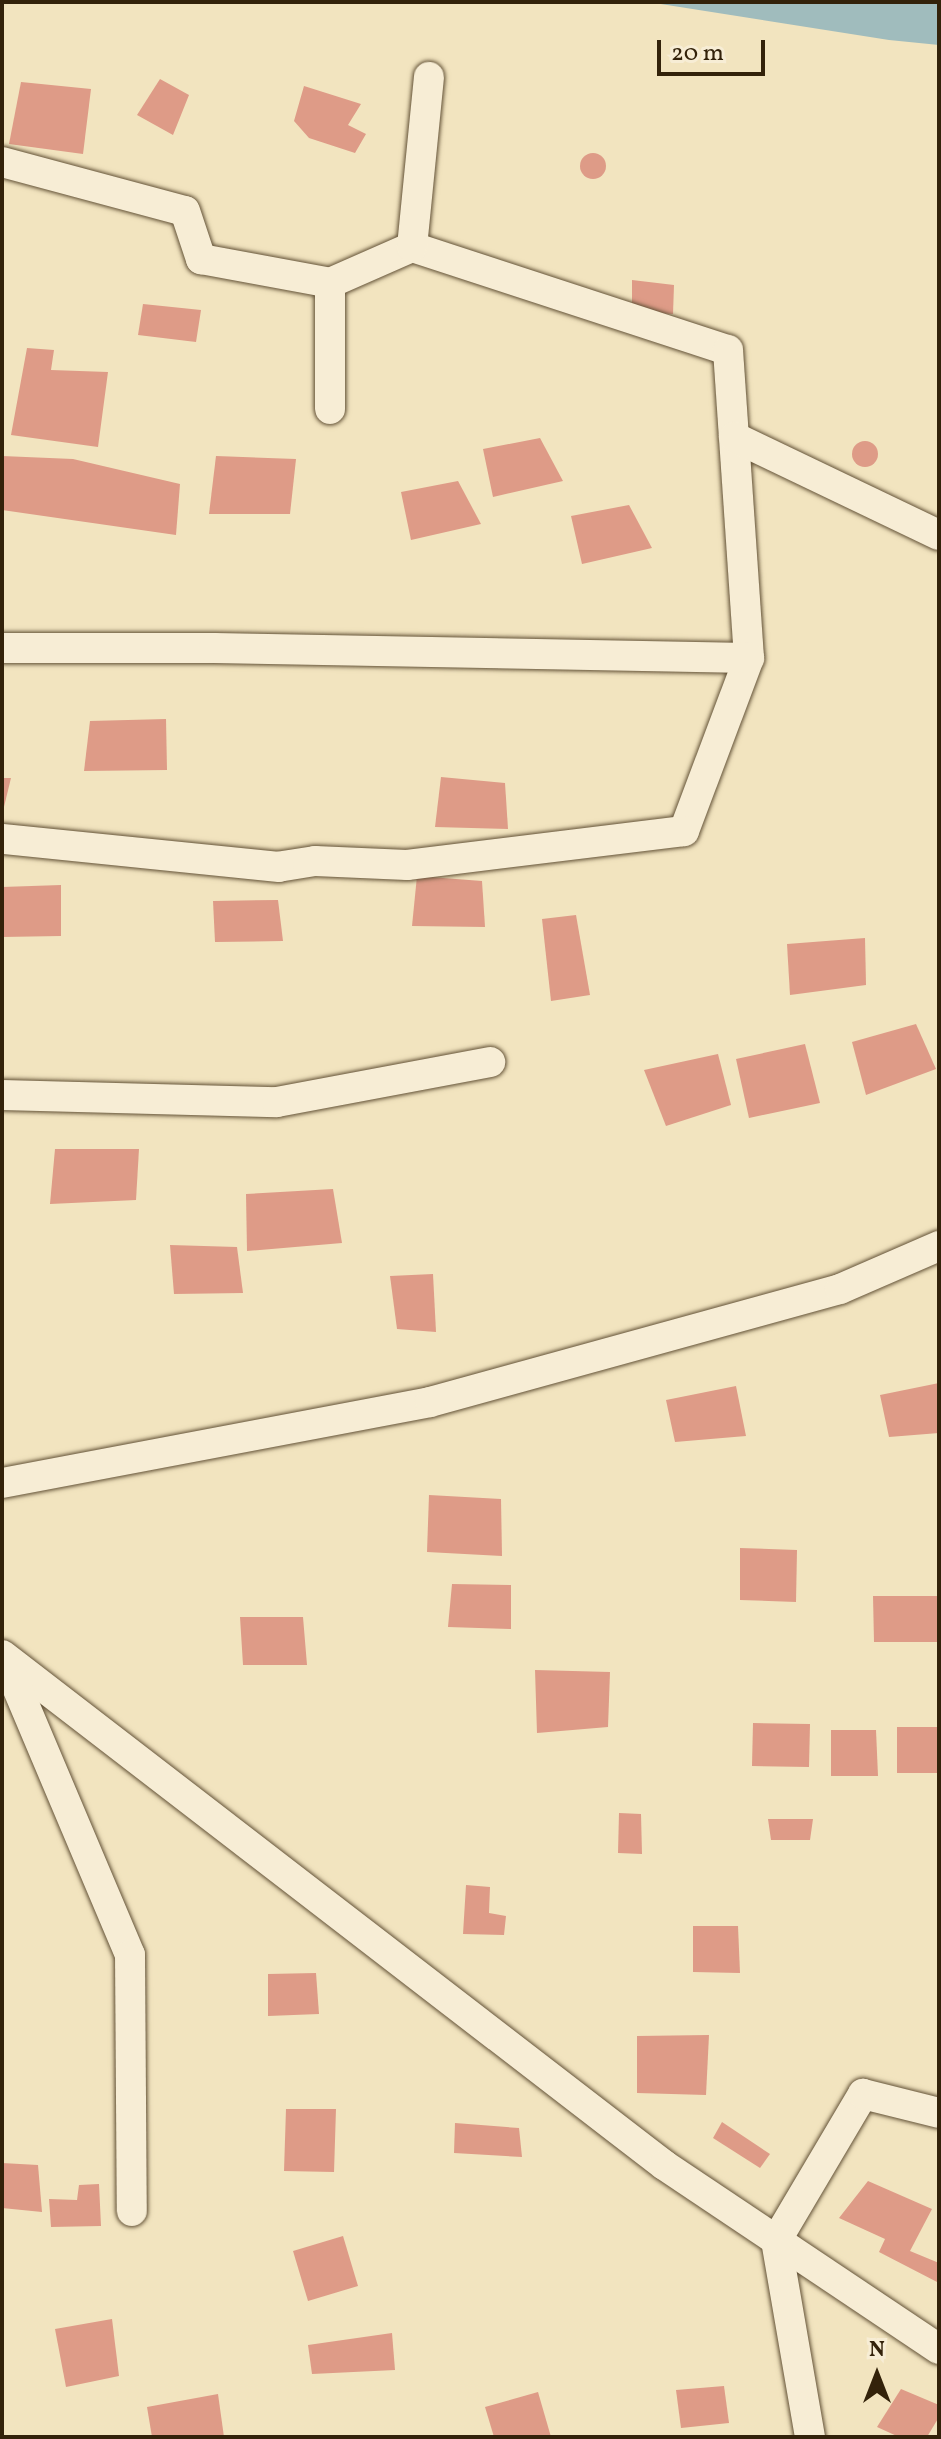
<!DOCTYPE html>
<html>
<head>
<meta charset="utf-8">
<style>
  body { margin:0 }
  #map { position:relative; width:941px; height:2439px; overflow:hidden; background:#f2e4bf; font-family:Vollkorn,serif }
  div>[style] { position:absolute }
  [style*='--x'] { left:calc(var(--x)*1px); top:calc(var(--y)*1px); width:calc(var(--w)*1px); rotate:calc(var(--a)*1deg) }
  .water>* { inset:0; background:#a0bcbd }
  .building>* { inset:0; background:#de9b87 }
  .round { border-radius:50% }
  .roads { filter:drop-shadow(0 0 2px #635237) drop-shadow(0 0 2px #635237) }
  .street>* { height:30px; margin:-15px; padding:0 15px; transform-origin:15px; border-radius:15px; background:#f7edd5 }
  span { translate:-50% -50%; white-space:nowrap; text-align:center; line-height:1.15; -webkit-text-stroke:6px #f7edd5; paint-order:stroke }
  .frame { position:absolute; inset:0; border:4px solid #33220a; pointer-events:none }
  .north { position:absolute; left:837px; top:2335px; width:80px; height:80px; -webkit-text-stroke:6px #f7edd5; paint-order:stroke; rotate:0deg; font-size:22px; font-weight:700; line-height:32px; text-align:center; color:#33220a }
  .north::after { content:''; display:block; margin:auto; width:28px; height:36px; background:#33220a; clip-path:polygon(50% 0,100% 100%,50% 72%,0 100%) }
  .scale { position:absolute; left:657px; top:40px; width:108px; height:36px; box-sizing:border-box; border:4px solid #33220a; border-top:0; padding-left:10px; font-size:24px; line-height:28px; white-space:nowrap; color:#33220a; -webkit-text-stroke:6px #f7edd5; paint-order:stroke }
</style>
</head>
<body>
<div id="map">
  <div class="water">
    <i style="clip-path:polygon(648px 2px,939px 2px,939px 45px,889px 40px)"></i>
  </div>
  <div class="building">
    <i style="clip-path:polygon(160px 79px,189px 95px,173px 135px,137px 115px)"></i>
    <i style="clip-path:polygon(21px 82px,91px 89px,83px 154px,9px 144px)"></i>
    <i style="clip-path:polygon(304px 86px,361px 104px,348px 125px,366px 134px,355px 153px,309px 138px,294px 121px)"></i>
    <i class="round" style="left:580px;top:153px;width:26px;height:26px"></i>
    <i style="clip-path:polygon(632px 280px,674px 285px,673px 314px,632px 312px)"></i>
    <i style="clip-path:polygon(143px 304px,201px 310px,196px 342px,138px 335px)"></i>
    <i style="clip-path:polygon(27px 348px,54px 350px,51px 370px,108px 372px,98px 447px,11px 435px)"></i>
    <i style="clip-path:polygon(540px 438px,563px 481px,493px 497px,483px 449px)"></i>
    <i class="round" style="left:852px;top:441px;width:26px;height:26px"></i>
    <i style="clip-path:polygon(2px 456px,73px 459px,180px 484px,176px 535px,2px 510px)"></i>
    <i style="clip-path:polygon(216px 456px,296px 459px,290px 514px,209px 514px)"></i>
    <i style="clip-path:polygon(458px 481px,481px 524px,411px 540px,401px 492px)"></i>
    <i style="clip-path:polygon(629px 505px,652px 548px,582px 564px,571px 516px)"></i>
    <i style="clip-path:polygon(166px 719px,167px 770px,84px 771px,90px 721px)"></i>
    <i style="clip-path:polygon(441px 777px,505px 783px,508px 829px,435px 827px)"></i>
    <i style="clip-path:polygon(2px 778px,11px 778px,3px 811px,2px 811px)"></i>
    <i style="clip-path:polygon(417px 876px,482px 881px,485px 927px,412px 926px)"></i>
    <i style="clip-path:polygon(61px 885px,61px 936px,2px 937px,2px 887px)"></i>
    <i style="clip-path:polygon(278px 900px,283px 941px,215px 942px,213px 901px)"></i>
    <i style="clip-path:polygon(576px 915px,590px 995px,551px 1001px,542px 919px)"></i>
    <i style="clip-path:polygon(865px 938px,866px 985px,790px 995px,787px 944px)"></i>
    <i style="clip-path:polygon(916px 1024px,936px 1069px,866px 1095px,852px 1042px)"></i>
    <i style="clip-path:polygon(805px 1044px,820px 1103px,749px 1118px,736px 1059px)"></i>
    <i style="clip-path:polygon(718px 1054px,731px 1105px,666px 1126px,644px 1070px)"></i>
    <i style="clip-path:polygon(55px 1149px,139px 1149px,136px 1200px,50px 1204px)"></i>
    <i style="clip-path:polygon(333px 1189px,342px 1243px,247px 1251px,246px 1194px)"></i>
    <i style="clip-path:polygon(170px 1245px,237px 1247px,243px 1293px,174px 1294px)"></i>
    <i style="clip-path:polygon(433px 1274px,436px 1332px,397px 1329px,390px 1276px)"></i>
    <i style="clip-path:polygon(939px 1383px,939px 1433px,889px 1437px,880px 1395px)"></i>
    <i style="clip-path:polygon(736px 1386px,746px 1436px,675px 1442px,666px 1400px)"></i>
    <i style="clip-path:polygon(429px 1495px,501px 1499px,502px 1556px,427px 1552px)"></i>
    <i style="clip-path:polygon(740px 1548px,797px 1550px,796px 1602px,740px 1600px)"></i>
    <i style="clip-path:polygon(452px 1584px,511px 1585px,511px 1629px,448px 1627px)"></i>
    <i style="clip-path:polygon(873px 1596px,939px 1596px,939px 1642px,874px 1642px)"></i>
    <i style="clip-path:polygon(240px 1617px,303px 1617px,307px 1665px,243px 1665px)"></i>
    <i style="clip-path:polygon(535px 1670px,610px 1672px,608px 1727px,537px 1733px)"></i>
    <i style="clip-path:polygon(753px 1723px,810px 1724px,809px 1767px,752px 1766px)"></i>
    <i style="clip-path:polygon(897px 1727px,939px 1727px,939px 1773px,897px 1773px)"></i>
    <i style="clip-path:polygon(831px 1730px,876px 1730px,878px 1776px,831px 1776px)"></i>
    <i style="clip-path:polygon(619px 1813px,641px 1814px,642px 1854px,618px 1853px)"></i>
    <i style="clip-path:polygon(768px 1819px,813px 1819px,810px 1840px,771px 1840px)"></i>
    <i style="clip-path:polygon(466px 1885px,490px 1887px,489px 1913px,506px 1916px,504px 1935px,463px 1934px)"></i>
    <i style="clip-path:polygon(693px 1926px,738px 1926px,740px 1973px,693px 1972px)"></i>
    <i style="clip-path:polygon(316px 1973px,319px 2014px,268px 2016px,268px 1974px)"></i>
    <i style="clip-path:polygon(709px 2035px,706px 2095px,637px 2093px,637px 2036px)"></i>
    <i style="clip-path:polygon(286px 2109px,336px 2109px,334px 2172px,284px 2171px)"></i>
    <i style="clip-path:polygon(722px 2122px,770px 2154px,760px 2168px,713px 2138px)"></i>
    <i style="clip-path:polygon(455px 2123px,519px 2128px,522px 2157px,454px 2153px)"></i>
    <i style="clip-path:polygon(2px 2163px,38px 2165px,42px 2212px,2px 2208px)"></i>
    <i style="clip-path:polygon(868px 2181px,932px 2209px,910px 2251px,939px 2263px,939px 2283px,879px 2252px,885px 2239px,839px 2218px)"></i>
    <i style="clip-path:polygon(99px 2184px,101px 2226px,51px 2227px,49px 2199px,77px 2200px,79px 2185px)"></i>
    <i style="clip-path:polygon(343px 2236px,358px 2286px,308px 2301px,293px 2251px)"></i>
    <i style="clip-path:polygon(112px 2319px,119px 2376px,66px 2387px,55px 2329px)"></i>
    <i style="clip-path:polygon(392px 2333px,395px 2370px,312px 2374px,308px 2345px)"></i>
    <i style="clip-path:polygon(724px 2386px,729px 2423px,681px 2428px,676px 2390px)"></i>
    <i style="clip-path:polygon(901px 2389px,939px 2405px,939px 2417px,927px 2437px,899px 2437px,877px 2427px)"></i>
    <i style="clip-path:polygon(538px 2392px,551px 2437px,494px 2437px,485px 2407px)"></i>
    <i style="clip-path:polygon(218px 2394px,224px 2437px,152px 2437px,147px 2407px)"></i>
  </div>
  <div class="roads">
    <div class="street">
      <i style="--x:2;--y:162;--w:189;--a:15"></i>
      <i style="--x:185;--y:211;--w:51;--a:71.6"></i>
      <i style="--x:201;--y:259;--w:131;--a:10.5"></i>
      <i style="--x:330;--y:283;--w:90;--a:-23.7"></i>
      <i style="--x:412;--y:247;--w:332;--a:18.1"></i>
      <i style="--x:728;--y:350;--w:309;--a:86.1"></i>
      <i style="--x:749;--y:658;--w:185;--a:110.6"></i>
      <i style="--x:684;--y:831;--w:279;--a:173"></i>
      <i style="--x:407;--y:865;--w:92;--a:-177.5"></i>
      <i style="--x:315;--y:861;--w:36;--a:171"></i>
      <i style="--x:279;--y:867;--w:278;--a:-174.2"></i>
      <i style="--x:412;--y:247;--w:171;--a:-84.3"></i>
      <i style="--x:330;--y:283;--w:126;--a:90"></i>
      <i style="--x:734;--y:437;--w:227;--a:25.6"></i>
      <i style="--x:2;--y:648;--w:212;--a:0"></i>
      <i style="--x:214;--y:648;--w:535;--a:1.07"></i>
      <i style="--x:2;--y:1095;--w:275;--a:1.5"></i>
      <i style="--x:277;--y:1102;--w:217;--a:-10.6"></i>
      <i style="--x:2;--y:1483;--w:436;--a:-10.7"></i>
      <i style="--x:430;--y:1402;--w:425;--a:-15.4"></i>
      <i style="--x:840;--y:1289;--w:108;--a:-23.5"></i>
      <i style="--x:2;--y:1655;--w:836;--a:37.61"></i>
      <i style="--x:664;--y:2165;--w:331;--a:33.8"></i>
      <i style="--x:5;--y:1659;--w:321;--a:67.1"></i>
      <i style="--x:130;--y:1955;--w:256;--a:89.6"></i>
      <i style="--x:810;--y:2437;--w:199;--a:-99.8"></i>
      <i style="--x:776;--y:2241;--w:171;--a:-59.4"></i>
      <i style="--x:863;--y:2094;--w:78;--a:14"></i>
    </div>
  </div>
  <div class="frame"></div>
  <div class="north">N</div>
  <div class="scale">20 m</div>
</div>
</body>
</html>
